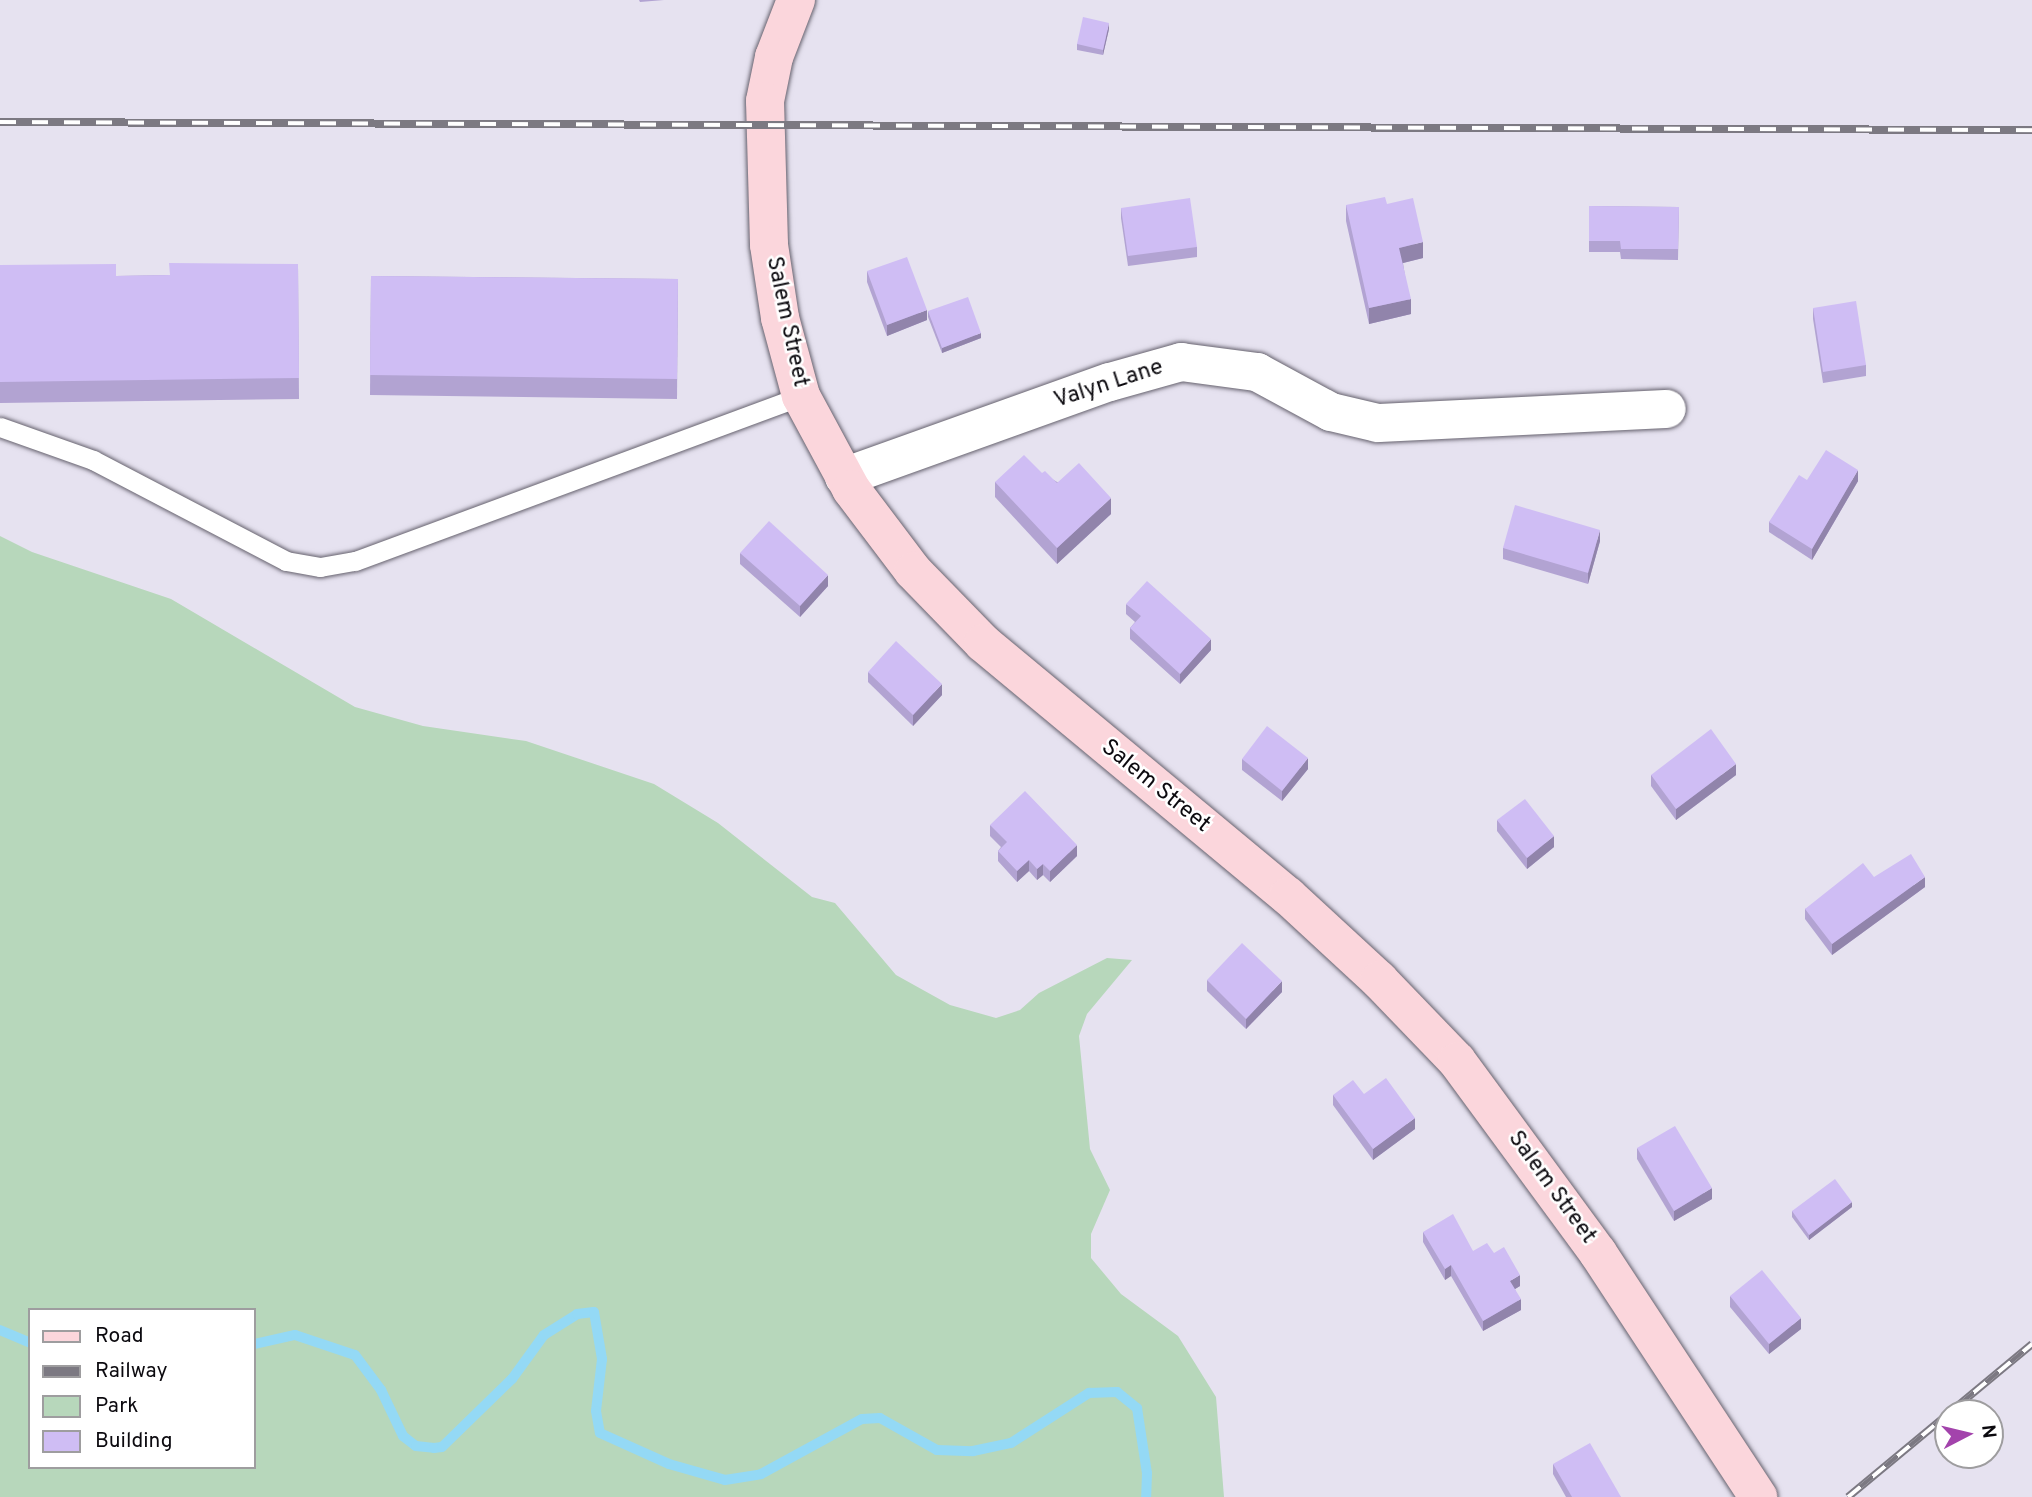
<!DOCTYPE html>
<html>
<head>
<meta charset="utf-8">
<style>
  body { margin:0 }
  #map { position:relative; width:2032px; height:1497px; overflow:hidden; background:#e6e2f0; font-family:Overpass,sans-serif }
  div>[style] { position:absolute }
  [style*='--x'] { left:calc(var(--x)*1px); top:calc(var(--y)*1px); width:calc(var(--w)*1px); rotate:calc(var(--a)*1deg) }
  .green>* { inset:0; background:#b7d7bb }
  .stream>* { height:10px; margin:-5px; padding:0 5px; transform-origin:5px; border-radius:5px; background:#94d9f5 }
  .roads { filter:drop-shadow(0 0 2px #66626e) drop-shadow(0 0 2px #66626e) }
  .lane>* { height:19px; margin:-9.5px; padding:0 9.5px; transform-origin:9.5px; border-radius:9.5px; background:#fff }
  .street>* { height:38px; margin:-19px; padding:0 19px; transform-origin:19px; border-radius:19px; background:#fff }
  .secondary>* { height:38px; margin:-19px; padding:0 19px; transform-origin:19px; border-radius:19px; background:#fbd6dc }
  .rail>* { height:8px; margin-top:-4px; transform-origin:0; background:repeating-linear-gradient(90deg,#fff 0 16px,#7c7982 0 32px); box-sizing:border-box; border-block:2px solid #7c7982 }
  .wall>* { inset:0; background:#b2a3d2 }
  .shaded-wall>* { inset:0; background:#9184ab }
  .building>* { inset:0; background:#cfbdf4 }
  span { translate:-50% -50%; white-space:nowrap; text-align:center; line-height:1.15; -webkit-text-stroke:5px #fff; paint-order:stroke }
  .street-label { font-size:23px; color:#0c0a0f }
  .legend { position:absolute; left:28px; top:1308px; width:228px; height:161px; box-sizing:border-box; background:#fff; border:2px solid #9e9d9f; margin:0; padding:9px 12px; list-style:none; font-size:21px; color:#0c0a0f }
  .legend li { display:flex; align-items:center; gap:14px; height:35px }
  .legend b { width:35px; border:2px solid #9e9d9f }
  .north { position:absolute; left:1934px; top:1399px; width:70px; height:70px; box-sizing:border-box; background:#fff; border:2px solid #9e9d9f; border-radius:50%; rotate:83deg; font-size:19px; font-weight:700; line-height:28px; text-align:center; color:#0c0a0f }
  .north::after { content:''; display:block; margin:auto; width:24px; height:32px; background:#a343ac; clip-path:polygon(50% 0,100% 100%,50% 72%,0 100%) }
</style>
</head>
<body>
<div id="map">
  <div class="green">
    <i style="clip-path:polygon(evenodd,0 536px,32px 552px,171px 599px,355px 707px,423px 726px,526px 741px,654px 784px,718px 823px,812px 897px,835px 903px,896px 975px,950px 1005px,996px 1018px,1020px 1010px,1039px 993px,1107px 958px,1132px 960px,1087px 1014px,1079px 1036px,1090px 1149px,1110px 1190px,1091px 1234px,1091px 1258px,1121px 1294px,1178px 1336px,1216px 1397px,1224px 1497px,0 1497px,0 536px,30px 1310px,254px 1310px,254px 1467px,30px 1467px,30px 1310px)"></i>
  </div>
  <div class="stream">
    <i style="--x:0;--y:1330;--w:33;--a:23"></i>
    <i style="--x:254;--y:1344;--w:42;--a:-12.4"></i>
    <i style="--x:295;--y:1335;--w:63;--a:18.4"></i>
    <i style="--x:355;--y:1355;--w:44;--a:53.4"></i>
    <i style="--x:381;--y:1390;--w:51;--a:64.4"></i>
    <i style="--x:403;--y:1436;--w:16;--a:38"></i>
    <i style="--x:416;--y:1446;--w:18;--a:6"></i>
    <i style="--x:434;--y:1448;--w:8;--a:-7"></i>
    <i style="--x:442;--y:1447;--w:98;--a:-44.2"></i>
    <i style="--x:512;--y:1379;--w:54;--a:-54"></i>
    <i style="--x:544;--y:1335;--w:39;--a:-32"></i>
    <i style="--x:577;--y:1314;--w:17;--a:-7"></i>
    <i style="--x:594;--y:1312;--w:48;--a:80.3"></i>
    <i style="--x:602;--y:1359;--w:52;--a:96.6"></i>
    <i style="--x:596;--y:1411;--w:22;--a:80"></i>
    <i style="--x:600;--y:1433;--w:76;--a:24.2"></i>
    <i style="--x:669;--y:1464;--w:58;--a:15.9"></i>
    <i style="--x:725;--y:1480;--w:36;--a:-9"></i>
    <i style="--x:761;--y:1474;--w:115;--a:-28.6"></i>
    <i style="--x:862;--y:1419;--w:18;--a:-3"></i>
    <i style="--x:880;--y:1418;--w:65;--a:29.3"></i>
    <i style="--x:937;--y:1450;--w:36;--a:2"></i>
    <i style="--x:973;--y:1451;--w:39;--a:-12"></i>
    <i style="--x:1011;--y:1443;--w:93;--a:-32.7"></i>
    <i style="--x:1089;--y:1393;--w:28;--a:-2"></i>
    <i style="--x:1117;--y:1392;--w:26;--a:39"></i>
    <i style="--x:1137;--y:1408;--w:66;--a:81.3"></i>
    <i style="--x:1147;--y:1473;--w:24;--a:92"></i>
  </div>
  <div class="roads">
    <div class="lane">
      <i style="--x:0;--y:427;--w:99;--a:19.5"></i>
      <i style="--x:93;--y:460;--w:218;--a:27.6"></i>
      <i style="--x:286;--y:561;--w:35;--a:10"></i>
      <i style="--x:320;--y:567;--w:36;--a:-10"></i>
      <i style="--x:355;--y:561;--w:476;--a:-20.3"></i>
    </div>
    <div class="street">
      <i style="--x:844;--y:477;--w:282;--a:-19.7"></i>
      <i style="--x:1110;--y:382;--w:74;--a:-15.7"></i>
      <i style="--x:1181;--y:362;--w:77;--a:7.5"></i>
      <i style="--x:1257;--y:372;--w:84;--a:28.4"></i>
      <i style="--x:1331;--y:412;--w:48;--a:13.2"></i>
      <i style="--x:1378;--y:423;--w:289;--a:-2.8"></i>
    </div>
    <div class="secondary">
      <i style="--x:796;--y:0;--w:61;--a:111.1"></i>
      <i style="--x:774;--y:57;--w:45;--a:101.6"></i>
      <i style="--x:765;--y:101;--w:144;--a:88.4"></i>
      <i style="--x:769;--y:245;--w:74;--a:81.4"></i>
      <i style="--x:780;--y:318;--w:81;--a:74.9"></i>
      <i style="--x:801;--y:396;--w:106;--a:61.7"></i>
      <i style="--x:851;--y:489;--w:103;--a:52.9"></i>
      <i style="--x:913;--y:571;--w:100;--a:45.8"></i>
      <i style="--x:983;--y:643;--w:396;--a:39.7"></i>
      <i style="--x:1288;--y:896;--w:124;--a:42.7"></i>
      <i style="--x:1379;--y:980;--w:112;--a:46.1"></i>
      <i style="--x:1457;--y:1061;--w:238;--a:53.7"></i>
      <i style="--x:1598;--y:1253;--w:292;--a:56.7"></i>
    </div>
  </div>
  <div class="rail">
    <i style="--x:0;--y:122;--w:2032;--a:0.23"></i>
    <i style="--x:1949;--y:1413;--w:108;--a:-39.7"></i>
    <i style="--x:1848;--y:1497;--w:130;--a:-39.7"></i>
  </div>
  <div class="wall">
    <i style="clip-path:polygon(639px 0,664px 0,640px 2px)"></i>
    <i style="clip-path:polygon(1109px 29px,1103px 55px,1077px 50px,1077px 44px)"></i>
    <i style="clip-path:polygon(1387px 204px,1423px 258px,1403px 263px,1411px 314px,1369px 324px,1346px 221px,1346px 205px)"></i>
    <i style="clip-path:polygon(1589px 206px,1679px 207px,1678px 260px,1621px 259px,1620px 252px,1589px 252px)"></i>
    <i style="clip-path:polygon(1121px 208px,1197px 247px,1197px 257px,1128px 266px,1121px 218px)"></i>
    <i style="clip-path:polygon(298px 264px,299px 399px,0 403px,0 265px,116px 276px,169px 275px)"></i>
    <i style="clip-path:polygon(867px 271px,927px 320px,887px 336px,867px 282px)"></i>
    <i style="clip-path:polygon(371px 276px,678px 279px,677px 399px,370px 395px)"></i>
    <i style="clip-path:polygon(1813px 308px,1866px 365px,1866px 376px,1823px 383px,1813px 319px)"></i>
    <i style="clip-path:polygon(928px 311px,981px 338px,942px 353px,928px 317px)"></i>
    <i style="clip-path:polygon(1042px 473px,1111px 514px,1057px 564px,995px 497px,995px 482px)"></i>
    <i style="clip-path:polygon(1807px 480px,1858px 481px,1812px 560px,1769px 532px,1769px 522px)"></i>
    <i style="clip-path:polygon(1600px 541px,1588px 584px,1503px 559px,1503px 548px)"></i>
    <i style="clip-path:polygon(740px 553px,828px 586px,800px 617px,740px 564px)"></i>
    <i style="clip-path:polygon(1126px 604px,1211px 650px,1180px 684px,1130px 639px,1130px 628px,1135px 622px,1126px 614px)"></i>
    <i style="clip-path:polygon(868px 672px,942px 695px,913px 726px,868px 682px)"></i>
    <i style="clip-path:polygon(1242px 759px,1308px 769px,1282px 801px,1242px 770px)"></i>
    <i style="clip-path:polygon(1651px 775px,1736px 775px,1676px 820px,1651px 786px)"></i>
    <i style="clip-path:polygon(1497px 820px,1554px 847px,1527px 869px,1497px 831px)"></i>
    <i style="clip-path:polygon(990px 825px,1077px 856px,1050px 882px,1043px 875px,1037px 880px,1029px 871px,1017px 882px,998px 861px,998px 851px,1001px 847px,990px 836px)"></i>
    <i style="clip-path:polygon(1874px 877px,1925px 887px,1832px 955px,1805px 919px,1805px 909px)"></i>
    <i style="clip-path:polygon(1207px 980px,1282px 992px,1246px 1029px,1207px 991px)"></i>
    <i style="clip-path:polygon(1364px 1094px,1415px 1129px,1373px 1160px,1333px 1105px,1333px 1095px)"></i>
    <i style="clip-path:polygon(1637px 1148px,1712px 1199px,1674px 1221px,1637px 1159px)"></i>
    <i style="clip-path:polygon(1852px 1207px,1809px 1240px,1792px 1217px,1792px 1211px)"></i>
    <i style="clip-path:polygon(1423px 1232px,1473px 1251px,1520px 1286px,1515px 1289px,1521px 1310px,1483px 1331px,1451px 1276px,1445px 1280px,1423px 1242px)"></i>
    <i style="clip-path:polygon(1730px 1296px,1801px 1329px,1769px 1354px,1730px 1307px)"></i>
    <i style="clip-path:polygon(1553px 1464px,1621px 1497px,1566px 1497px,1553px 1474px)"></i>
  </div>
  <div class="shaded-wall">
    <i style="clip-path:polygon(1109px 23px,1109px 29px,1103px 55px,1103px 50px)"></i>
    <i style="clip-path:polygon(1423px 242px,1423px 258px,1399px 264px,1399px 248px)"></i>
    <i style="clip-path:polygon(1411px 299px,1411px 314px,1369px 324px,1369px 308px)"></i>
    <i style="clip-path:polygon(927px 310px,927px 320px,887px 336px,887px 325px)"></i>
    <i style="clip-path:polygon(981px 333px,981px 338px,942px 353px,942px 348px)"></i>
    <i style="clip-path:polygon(1858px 470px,1858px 481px,1812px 560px,1812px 549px)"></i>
    <i style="clip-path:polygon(1111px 498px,1111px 514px,1057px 564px,1057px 548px)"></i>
    <i style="clip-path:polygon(1600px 530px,1600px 541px,1588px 584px,1588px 573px)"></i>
    <i style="clip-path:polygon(828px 575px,828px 586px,800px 617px,800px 606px)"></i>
    <i style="clip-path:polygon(1211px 639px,1211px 650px,1180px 684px,1180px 674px)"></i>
    <i style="clip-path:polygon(942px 684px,942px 695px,913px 726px,913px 715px)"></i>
    <i style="clip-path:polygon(1308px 758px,1308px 769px,1282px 801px,1282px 791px)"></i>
    <i style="clip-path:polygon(1736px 764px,1736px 775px,1676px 820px,1676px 809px)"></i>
    <i style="clip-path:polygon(1554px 836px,1554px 847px,1527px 869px,1527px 858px)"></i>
    <i style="clip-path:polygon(1077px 845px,1077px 856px,1050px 882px,1050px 871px)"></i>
    <i style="clip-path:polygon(1029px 860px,1029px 871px,1017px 882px,1017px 871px)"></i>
    <i style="clip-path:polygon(1043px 864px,1043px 875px,1037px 880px,1037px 869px)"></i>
    <i style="clip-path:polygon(1925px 877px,1925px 887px,1832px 955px,1832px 944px)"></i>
    <i style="clip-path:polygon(1282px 981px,1282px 992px,1246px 1029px,1246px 1019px)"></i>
    <i style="clip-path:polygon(1415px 1118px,1415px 1129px,1373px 1160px,1373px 1149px)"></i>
    <i style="clip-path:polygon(1712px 1188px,1712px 1199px,1674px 1221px,1674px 1211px)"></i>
    <i style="clip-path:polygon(1852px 1202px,1852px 1207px,1809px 1240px,1809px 1235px)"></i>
    <i style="clip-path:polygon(1451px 1265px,1451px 1276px,1445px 1280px,1445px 1269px)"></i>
    <i style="clip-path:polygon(1520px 1275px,1520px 1286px,1510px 1292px,1510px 1281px)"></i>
    <i style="clip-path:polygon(1521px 1299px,1521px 1310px,1483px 1331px,1483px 1321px)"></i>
    <i style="clip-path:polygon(1801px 1318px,1801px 1329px,1769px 1354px,1769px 1344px)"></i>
  </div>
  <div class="building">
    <i style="clip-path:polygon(1083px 17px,1109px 23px,1103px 50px,1077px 44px)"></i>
    <i style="clip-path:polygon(1385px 197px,1387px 204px,1413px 198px,1423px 242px,1399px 248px,1411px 299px,1369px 308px,1346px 205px)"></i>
    <i style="clip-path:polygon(1190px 198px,1197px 247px,1128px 256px,1121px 208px)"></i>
    <i style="clip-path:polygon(1589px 206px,1679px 207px,1678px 249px,1621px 249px,1620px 241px,1589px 241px)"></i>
    <i style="clip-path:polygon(907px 257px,927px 310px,887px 325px,867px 271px)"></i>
    <i style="clip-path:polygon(169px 263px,298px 264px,299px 378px,0 382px,0 265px,116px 264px,116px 276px,170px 275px)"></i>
    <i style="clip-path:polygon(371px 276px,678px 279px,677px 379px,370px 375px)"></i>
    <i style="clip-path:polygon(968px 297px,981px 333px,942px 348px,928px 311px)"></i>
    <i style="clip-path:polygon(1856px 301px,1866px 365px,1823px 372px,1813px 308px)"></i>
    <i style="clip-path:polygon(1826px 450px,1858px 470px,1812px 549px,1769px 522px,1799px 475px,1807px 480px)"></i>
    <i style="clip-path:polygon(1024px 455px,1042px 473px,1045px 471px,1057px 483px,1079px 463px,1111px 498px,1057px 548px,995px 482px)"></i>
    <i style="clip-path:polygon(1515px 505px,1600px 530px,1588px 573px,1503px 548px)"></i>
    <i style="clip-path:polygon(769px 521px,828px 575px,800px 606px,740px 553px)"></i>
    <i style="clip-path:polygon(1147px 581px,1211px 639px,1180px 674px,1130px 628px,1141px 616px,1126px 604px)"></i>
    <i style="clip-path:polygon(896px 641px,942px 684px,913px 715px,868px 672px)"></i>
    <i style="clip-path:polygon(1267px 726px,1308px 758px,1282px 791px,1242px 759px)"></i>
    <i style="clip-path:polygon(1711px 729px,1736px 764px,1676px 809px,1651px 775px)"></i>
    <i style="clip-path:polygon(1025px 791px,1077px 845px,1050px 871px,1043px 864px,1037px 869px,1029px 860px,1017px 871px,998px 851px,1007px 842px,990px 825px)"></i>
    <i style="clip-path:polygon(1525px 799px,1554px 836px,1527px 858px,1497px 820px)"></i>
    <i style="clip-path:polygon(1911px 854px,1925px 877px,1832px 944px,1805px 909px,1863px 863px,1874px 877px)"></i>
    <i style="clip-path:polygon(1242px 943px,1282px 981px,1246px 1019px,1207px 980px)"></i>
    <i style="clip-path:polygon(1386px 1078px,1415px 1118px,1373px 1149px,1333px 1095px,1353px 1080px,1364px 1094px)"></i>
    <i style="clip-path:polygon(1675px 1126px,1712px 1188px,1674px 1211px,1637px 1148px)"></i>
    <i style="clip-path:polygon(1835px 1179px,1852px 1202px,1809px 1235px,1792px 1211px)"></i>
    <i style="clip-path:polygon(1453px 1214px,1473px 1251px,1487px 1243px,1494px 1253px,1504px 1247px,1520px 1275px,1510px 1281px,1521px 1299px,1483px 1321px,1451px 1265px,1445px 1269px,1423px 1232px)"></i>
    <i style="clip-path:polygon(1762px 1270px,1801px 1318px,1769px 1344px,1730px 1296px)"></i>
    <i style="clip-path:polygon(1590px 1443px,1621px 1497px,1572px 1497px,1553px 1464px)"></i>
  </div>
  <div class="street-label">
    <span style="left:786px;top:322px;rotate:78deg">Salem Street</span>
    <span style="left:1109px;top:385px;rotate:-18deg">Valyn Lane</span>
    <span style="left:1155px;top:787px;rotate:39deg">Salem Street</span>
    <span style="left:1551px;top:1188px;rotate:54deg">Salem Street</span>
  </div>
  <ul class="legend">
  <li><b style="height:9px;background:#fbd6dc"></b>Road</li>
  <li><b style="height:9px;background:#7c7982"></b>Railway</li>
  <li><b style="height:19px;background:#b7d7bb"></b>Park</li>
  <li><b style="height:19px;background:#cfbdf4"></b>Building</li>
  </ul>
  <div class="north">N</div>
</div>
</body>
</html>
